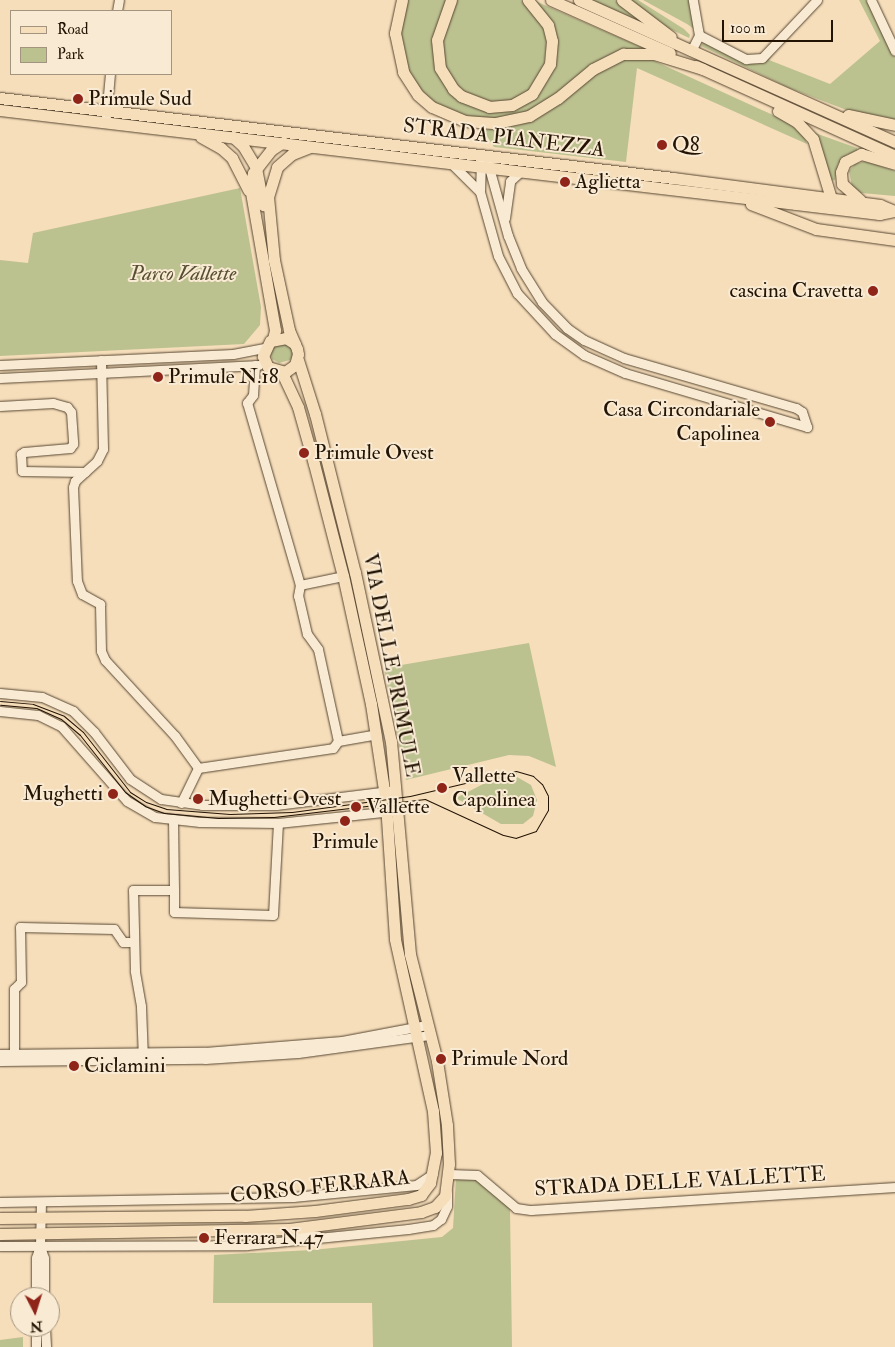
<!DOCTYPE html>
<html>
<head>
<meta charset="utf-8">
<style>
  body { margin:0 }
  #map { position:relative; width:895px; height:1347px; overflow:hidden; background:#f6debb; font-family:"IM FELL Double Pica",serif }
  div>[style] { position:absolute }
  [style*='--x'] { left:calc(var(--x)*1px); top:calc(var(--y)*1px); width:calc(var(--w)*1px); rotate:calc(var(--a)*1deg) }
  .green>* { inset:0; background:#bcc190 }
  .roads { filter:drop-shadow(0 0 1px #574631) drop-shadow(0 0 1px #574631) }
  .minor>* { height:9px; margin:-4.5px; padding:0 4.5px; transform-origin:4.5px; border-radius:4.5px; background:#f9ead3 }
  .major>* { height:11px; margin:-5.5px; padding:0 5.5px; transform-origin:5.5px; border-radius:5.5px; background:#f6debb }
  .tram>* { height:1px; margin:-0.5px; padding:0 0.5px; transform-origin:0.5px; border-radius:0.5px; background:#221303 }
  .dots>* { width:14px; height:14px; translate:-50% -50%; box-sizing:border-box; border:2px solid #f9ead3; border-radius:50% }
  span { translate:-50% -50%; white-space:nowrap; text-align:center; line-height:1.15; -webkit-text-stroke:4px #f9ead3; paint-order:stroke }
  .poi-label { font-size:21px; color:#221303 }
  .left { translate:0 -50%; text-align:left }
  .right { translate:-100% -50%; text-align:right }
  .street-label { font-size:21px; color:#221303 }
  .park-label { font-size:21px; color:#585034; font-style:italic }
  .legend { position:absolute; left:10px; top:10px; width:162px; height:65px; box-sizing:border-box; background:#f9ead3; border:1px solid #a39480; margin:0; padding:6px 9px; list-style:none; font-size:15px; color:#221303 }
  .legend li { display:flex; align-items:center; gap:10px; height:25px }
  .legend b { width:25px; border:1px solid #a39480 }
  .north { position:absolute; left:10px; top:1287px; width:50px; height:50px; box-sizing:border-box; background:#f9ead3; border:1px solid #a39480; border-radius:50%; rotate:175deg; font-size:14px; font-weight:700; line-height:20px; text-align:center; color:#221303 }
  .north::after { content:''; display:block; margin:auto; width:18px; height:22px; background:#8f2418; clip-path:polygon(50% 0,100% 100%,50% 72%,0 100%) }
  .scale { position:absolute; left:722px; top:20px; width:111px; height:22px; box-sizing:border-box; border:2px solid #221303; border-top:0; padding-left:6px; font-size:15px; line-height:18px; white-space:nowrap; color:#221303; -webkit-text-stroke:4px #f9ead3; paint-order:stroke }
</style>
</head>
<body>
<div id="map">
  <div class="green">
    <i style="clip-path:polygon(405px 0,447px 0,434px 40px,459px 100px,485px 110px,537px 95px,548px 80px,556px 54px,533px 0,643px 48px,605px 57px,547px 102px,527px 113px,489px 120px,453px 113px,427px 98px,409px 75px,398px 39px)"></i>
    <i style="clip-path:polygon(457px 0,521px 0,540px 18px,547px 38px,544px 68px,534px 86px,518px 99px,494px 103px,464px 93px,452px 81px,443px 62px,442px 42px,447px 20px)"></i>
    <i style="clip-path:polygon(591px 0,615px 0,640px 21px,636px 21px)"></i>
    <i style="clip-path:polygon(629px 0,638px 0,684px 29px,690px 35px,689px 38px,666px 27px)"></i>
    <i style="clip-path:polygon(643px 0,690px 0,694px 29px,687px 24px)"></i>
    <i style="clip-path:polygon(859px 0,867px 0,895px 57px,895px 121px,857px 114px,789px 88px,701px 46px,704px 42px,756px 64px,762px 63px,788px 33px,769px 60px,830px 84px,880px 41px)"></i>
    <i style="clip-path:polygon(627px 58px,648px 58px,786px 121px,804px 136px,807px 144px,637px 68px,626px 162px,494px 147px,483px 130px,519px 125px,537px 118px,604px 67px)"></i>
    <i style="clip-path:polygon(815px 133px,857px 148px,857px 151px,846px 155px,838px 164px,835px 180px,831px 181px)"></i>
    <i style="clip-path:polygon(866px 161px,895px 171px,895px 196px,861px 193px,852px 187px,849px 171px,855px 164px)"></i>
    <i style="clip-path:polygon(240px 188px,261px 307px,260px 325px,244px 344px,0 356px,0 260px,28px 263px,33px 233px)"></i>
    <i style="clip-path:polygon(290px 341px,293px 357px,290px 360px,279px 363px,272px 359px,269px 348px)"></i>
    <i style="clip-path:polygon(529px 643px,556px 767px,529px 756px,509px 755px,406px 780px,384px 668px)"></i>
    <i style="clip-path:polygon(517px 773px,517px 777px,531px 785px,537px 800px,533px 816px,523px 824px,501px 824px,456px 798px,493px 779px)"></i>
    <i style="clip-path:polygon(456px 1178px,473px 1178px,499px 1195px,510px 1209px,512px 1347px,373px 1347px,372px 1303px,213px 1303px,214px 1255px,312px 1250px,442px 1237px,453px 1228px)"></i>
    <i style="clip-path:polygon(23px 1337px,23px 1347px,0 1347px,0 1340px)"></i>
  </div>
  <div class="roads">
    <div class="minor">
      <i style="--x:871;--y:0;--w:56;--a:64.8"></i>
      <i style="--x:117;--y:11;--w:11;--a:-80"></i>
      <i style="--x:699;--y:35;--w:53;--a:27.1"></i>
      <i style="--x:746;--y:59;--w:16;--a:-4"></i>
      <i style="--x:762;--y:58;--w:80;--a:-46.5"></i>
      <i style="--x:691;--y:51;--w:18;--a:-63"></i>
      <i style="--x:699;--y:35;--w:36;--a:-100"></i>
      <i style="--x:106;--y:116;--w:42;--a:-84.6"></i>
      <i style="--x:481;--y:162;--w:30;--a:92"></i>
      <i style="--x:480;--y:192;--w:66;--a:74.3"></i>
      <i style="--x:498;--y:256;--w:42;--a:62.8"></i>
      <i style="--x:517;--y:293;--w:56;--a:47.2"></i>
      <i style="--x:555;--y:334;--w:36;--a:36"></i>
      <i style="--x:584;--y:355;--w:45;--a:23.7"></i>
      <i style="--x:625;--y:373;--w:190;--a:16.5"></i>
      <i style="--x:807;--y:427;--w:16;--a:-108"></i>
      <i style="--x:802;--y:412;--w:7;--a:-146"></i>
      <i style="--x:796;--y:408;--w:179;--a:-163.8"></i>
      <i style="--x:624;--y:358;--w:44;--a:-155.8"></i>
      <i style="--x:584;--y:340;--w:21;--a:-145"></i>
      <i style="--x:567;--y:328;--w:36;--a:-134"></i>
      <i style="--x:542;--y:302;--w:40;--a:-122"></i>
      <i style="--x:521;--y:268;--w:35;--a:-112"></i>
      <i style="--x:508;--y:236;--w:75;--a:-105.5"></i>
      <i style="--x:452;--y:164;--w:37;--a:45"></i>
      <i style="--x:505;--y:218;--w:37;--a:-82"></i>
      <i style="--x:510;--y:181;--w:15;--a:-42"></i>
      <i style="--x:101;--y:360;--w:89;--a:88.7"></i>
      <i style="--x:103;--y:449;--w:13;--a:117"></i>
      <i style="--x:97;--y:461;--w:30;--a:138"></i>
      <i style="--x:75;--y:481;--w:6;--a:108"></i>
      <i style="--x:73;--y:487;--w:94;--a:87.6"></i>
      <i style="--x:77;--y:581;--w:14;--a:69"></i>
      <i style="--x:82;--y:594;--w:21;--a:29"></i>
      <i style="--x:100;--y:604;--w:47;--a:88.8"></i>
      <i style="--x:101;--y:651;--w:10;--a:66"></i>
      <i style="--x:105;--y:660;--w:103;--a:47.4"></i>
      <i style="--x:175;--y:736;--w:39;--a:54"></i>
      <i style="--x:0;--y:365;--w:233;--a:-2.7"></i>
      <i style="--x:233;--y:354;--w:32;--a:-11"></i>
      <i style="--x:0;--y:378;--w:259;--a:-2.9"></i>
      <i style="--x:0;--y:406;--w:53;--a:-3.2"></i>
      <i style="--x:53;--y:403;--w:15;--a:16"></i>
      <i style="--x:67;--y:407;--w:6;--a:51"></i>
      <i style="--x:71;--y:412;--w:32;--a:86"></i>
      <i style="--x:73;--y:444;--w:5;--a:127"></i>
      <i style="--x:70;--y:448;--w:46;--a:175"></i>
      <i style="--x:24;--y:452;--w:4;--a:146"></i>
      <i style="--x:21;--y:454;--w:17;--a:87"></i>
      <i style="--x:22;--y:471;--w:63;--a:0.9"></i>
      <i style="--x:300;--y:585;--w:44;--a:-11.8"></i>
      <i style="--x:0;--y:693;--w:42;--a:5.4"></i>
      <i style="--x:42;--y:697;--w:34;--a:24"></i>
      <i style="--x:73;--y:711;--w:30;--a:45"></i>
      <i style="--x:94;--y:732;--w:59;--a:52.5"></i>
      <i style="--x:130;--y:779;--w:37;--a:33"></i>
      <i style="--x:161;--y:799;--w:41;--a:8.3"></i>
      <i style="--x:202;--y:805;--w:74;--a:0"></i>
      <i style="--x:276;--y:805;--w:114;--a:-7.1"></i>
      <i style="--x:0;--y:711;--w:38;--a:6"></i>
      <i style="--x:38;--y:715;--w:25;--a:26"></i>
      <i style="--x:61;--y:726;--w:100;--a:48.7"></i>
      <i style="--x:127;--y:801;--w:32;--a:30"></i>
      <i style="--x:155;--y:817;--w:45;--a:6.3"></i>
      <i style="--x:200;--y:822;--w:78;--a:0.7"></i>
      <i style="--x:278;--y:823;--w:115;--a:-6"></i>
      <i style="--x:338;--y:741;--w:39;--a:-10"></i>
      <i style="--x:181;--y:803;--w:39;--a:-64"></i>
      <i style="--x:198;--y:768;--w:136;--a:-8.4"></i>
      <i style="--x:333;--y:748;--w:9;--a:-54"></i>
      <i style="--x:338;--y:741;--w:94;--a:-102.3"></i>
      <i style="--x:318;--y:649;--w:19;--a:-126"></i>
      <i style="--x:307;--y:634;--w:39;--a:-103"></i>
      <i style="--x:298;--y:596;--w:11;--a:-80"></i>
      <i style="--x:300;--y:585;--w:190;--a:-106.2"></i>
      <i style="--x:247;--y:403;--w:10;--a:-53"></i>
      <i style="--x:253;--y:395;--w:30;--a:-86"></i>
      <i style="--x:174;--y:890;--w:22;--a:90"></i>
      <i style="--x:174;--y:912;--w:99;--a:1.7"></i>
      <i style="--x:273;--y:915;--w:92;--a:-86.9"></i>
      <i style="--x:0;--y:1054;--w:205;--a:-0.6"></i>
      <i style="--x:205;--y:1052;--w:137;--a:-4.6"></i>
      <i style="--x:342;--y:1041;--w:86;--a:-10.7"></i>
      <i style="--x:14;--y:1058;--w:69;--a:-90"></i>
      <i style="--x:14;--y:989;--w:10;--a:-45"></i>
      <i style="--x:21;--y:982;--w:55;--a:-91"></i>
      <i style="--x:20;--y:927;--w:94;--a:1.2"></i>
      <i style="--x:114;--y:929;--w:16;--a:55"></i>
      <i style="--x:123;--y:942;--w:11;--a:0"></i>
      <i style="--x:143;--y:1059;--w:53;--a:-92.2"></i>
      <i style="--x:141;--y:1006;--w:36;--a:-100"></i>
      <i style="--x:135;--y:971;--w:81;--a:-91.4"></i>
      <i style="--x:133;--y:890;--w:41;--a:0"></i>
      <i style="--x:174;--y:890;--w:70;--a:-90.8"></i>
      <i style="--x:0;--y:1061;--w:205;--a:-0.6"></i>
      <i style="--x:205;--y:1059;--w:93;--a:-3.7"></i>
      <i style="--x:298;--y:1053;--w:132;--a:-7.8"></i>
      <i style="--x:449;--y:1174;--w:28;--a:2"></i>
      <i style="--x:477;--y:1175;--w:51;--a:40.2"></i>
      <i style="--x:516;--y:1208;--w:15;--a:8"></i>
      <i style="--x:531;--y:1210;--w:365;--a:-3.6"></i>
      <i style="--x:0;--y:1202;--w:293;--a:-1"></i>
      <i style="--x:293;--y:1197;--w:124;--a:-5.6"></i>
      <i style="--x:416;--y:1185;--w:20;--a:-33"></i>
      <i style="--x:41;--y:1202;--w:44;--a:91.3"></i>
      <i style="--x:40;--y:1246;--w:13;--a:72"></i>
      <i style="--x:44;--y:1258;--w:39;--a:90"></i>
      <i style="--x:286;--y:1233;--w:32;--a:5"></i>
      <i style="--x:0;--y:1246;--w:247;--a:-0.2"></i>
      <i style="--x:247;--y:1245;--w:162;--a:-5.7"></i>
      <i style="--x:408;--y:1229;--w:25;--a:-9"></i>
      <i style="--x:433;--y:1225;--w:10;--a:-37"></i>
      <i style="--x:441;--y:1219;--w:14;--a:-65"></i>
      <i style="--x:447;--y:1206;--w:14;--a:-90"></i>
      <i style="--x:36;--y:1297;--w:39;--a:-90"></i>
      <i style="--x:36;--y:1258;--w:13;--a:-72"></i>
      <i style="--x:36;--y:1327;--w:20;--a:90"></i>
      <i style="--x:45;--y:1327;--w:20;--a:87"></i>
    </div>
    <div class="major">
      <i style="--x:402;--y:0;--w:34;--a:102"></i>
      <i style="--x:395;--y:33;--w:40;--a:78"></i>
      <i style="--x:403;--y:72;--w:27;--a:57"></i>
      <i style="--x:418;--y:95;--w:18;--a:41"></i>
      <i style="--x:432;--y:107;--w:36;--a:23"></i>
      <i style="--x:465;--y:121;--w:31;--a:4"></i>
      <i style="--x:496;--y:123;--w:34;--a:-12"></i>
      <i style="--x:529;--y:116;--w:34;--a:-32"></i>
      <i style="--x:558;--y:98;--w:45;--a:-39.6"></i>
      <i style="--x:593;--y:69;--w:34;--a:-27"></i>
      <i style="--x:623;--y:54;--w:31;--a:0"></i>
      <i style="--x:654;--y:54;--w:51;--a:17"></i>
      <i style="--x:451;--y:0;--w:42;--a:109.3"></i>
      <i style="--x:437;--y:40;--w:28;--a:84"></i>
      <i style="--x:440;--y:68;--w:25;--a:58"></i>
      <i style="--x:453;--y:89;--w:11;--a:41"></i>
      <i style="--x:461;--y:96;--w:30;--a:21"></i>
      <i style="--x:489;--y:107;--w:23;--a:-5"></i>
      <i style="--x:512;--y:105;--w:23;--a:-29"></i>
      <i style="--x:532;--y:94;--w:35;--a:-59"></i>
      <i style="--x:550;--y:64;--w:23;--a:-85"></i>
      <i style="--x:552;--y:41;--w:16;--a:-104"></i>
      <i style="--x:548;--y:25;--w:32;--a:-129"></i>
      <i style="--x:551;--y:0;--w:130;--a:24"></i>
      <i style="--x:579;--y:0;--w:346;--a:24.2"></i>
      <i style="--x:622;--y:0;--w:61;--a:37.1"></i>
      <i style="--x:696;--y:66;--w:218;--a:24.3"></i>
      <i style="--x:0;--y:98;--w:678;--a:6.78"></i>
      <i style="--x:673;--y:178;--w:209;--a:7.4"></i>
      <i style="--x:880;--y:205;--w:15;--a:23"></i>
      <i style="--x:0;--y:110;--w:802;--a:6.73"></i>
      <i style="--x:796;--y:204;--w:84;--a:6.9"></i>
      <i style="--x:879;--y:214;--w:15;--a:-11"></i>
      <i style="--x:778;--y:111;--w:22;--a:30"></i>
      <i style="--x:797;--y:122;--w:23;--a:47"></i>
      <i style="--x:813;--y:139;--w:69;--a:73.1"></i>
      <i style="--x:848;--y:115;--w:48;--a:12"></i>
      <i style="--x:201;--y:137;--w:23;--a:29"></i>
      <i style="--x:221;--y:148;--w:15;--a:42"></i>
      <i style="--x:232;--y:158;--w:36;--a:63"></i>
      <i style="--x:233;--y:137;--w:13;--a:42"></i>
      <i style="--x:243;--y:146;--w:26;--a:59"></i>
      <i style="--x:256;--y:168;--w:38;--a:79"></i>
      <i style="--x:860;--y:200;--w:24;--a:-138"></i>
      <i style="--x:842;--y:184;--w:12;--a:-95"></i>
      <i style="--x:841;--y:172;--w:11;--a:-68"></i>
      <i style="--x:845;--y:162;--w:18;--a:-27"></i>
      <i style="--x:861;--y:154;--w:35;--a:16"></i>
      <i style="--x:751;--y:204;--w:70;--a:21"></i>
      <i style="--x:816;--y:229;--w:80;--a:7.9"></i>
      <i style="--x:273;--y:339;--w:9;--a:-77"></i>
      <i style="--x:275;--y:330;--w:145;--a:-99.9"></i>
      <i style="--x:250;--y:187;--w:14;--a:-78"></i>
      <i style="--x:253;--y:173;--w:29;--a:-52"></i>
      <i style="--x:271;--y:150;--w:14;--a:-34"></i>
      <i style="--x:295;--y:344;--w:11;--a:-146"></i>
      <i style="--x:286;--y:338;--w:16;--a:169"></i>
      <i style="--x:270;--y:341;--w:17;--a:115"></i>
      <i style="--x:263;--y:356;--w:12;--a:66"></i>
      <i style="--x:268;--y:367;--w:18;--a:16"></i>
      <i style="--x:285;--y:372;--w:12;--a:-35"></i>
      <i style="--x:295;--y:365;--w:11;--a:-75"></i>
      <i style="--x:298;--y:354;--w:5;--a:-101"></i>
      <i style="--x:297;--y:349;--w:21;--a:-113"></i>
      <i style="--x:289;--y:330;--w:72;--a:-102.1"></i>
      <i style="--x:274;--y:260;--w:63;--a:-95.4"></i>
      <i style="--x:268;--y:197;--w:31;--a:-73"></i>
      <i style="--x:277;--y:167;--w:20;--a:-41"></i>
      <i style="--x:292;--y:154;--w:19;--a:-21"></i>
      <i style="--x:0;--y:1218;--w:245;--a:-0.5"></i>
      <i style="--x:245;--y:1216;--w:70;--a:-4.1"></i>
      <i style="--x:315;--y:1211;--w:94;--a:-7.4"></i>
      <i style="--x:408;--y:1199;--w:14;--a:-17"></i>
      <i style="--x:421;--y:1195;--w:15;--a:-53"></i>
      <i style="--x:430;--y:1183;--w:31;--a:-79"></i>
      <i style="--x:436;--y:1153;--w:42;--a:-94.1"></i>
      <i style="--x:433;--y:1111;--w:176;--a:-102.5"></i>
      <i style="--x:395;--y:939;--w:136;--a:-93.8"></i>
      <i style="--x:386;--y:803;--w:100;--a:-98.6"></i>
      <i style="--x:371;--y:704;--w:131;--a:-102.3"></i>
      <i style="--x:343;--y:576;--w:116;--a:-104.5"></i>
      <i style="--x:314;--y:464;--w:59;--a:-105.7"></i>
      <i style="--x:298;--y:407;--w:38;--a:-115"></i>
      <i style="--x:0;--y:1234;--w:289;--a:-1"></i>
      <i style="--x:289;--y:1229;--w:133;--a:-7.3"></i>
      <i style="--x:421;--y:1212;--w:15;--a:-20"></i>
      <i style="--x:435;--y:1207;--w:15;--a:-48"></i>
      <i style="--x:445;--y:1196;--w:32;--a:-83"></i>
      <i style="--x:449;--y:1164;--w:39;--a:-93"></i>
      <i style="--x:447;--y:1125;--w:65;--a:-98.9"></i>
      <i style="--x:437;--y:1061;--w:110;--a:-104.2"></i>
      <i style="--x:410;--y:954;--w:213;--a:-95.1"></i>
      <i style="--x:391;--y:742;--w:173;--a:-102"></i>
      <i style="--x:355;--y:573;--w:164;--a:-104.1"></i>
      <i style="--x:315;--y:414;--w:57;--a:-107.5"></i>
    </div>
  </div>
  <div class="tram">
    <i style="--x:0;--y:701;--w:33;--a:5"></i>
    <i style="--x:33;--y:704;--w:33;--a:21"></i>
    <i style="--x:64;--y:716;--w:25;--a:40"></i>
    <i style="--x:83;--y:732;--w:76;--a:51.9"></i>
    <i style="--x:130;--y:792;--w:19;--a:32"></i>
    <i style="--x:146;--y:802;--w:21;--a:19"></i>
    <i style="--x:166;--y:809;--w:64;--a:4.5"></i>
    <i style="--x:230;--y:814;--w:62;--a:-1.8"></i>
    <i style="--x:292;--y:812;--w:119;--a:-7.7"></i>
    <i style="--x:410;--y:796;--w:109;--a:-13.3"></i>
    <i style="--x:516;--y:771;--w:18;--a:16"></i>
    <i style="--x:533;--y:776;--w:12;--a:42"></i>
    <i style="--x:542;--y:784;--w:13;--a:63"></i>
    <i style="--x:548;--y:796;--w:14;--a:90"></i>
    <i style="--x:548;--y:810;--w:24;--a:120"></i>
    <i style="--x:536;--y:831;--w:21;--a:161"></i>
    <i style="--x:516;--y:838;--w:13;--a:-167"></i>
    <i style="--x:503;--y:835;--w:86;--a:-155.2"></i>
    <i style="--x:425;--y:799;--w:152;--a:173.2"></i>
    <i style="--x:274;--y:817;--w:56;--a:179"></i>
    <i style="--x:218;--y:818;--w:54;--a:-174.7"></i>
    <i style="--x:164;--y:813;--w:20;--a:-160"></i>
    <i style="--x:145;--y:806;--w:24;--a:-145"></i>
    <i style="--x:125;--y:792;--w:73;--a:-128.3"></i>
    <i style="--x:80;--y:735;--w:25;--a:-140"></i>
    <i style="--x:61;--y:719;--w:27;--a:-156"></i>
    <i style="--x:36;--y:708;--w:36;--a:-175"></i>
  </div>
  <div class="dots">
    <i style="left:78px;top:99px;background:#8f2418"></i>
    <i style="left:662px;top:145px;background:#8f2418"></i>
    <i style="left:565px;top:182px;background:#8f2418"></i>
    <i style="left:873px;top:291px;background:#8f2418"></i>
    <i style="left:158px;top:377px;background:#8f2418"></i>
    <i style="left:770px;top:422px;background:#8f2418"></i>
    <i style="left:304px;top:453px;background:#8f2418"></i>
    <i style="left:442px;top:788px;background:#8f2418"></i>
    <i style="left:113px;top:794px;background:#8f2418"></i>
    <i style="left:198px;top:799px;background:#8f2418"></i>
    <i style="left:356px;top:807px;background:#8f2418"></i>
    <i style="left:345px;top:821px;background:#8f2418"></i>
    <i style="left:441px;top:1059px;background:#8f2418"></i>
    <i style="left:74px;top:1066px;background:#8f2418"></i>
    <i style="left:204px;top:1238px;background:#8f2418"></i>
  </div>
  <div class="poi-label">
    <span class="left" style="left:88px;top:99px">Primule Sud</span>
    <span class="left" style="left:672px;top:145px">Q8</span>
    <span class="left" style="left:575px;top:182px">Aglietta</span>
    <span class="right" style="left:863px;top:291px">cascina Cravetta</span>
    <span class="left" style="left:168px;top:377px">Primule N.18</span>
    <span class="right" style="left:760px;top:422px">Casa Circondariale<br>Capolinea</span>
    <span class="left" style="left:314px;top:453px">Primule Ovest</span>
    <span class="left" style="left:452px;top:788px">Vallette<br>Capolinea</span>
    <span class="right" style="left:103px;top:794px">Mughetti</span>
    <span class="left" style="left:208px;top:799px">Mughetti Ovest</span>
    <span class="left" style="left:366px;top:807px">Vallette</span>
    <span style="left:345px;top:842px">Primule</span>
    <span class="left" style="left:451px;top:1059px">Primule Nord</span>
    <span class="left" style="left:84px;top:1066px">Ciclamini</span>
    <span class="left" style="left:214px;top:1238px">Ferrara N.47</span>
  </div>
  <div class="street-label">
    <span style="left:504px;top:138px;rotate:7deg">STRADA PIANEZZA</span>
    <span style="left:391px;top:665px;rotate:79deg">VIA DELLE PRIMULE</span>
    <span style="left:680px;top:1182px;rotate:-3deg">STRADA DELLE VALLETTE</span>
    <span style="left:320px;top:1187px;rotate:-6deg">CORSO FERRARA</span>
  </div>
  <div class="park-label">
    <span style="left:183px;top:274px">Parco Vallette</span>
  </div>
  <ul class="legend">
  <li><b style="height:6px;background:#f6debb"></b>Road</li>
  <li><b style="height:14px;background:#bcc190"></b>Park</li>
  </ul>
  <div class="north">N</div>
  <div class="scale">100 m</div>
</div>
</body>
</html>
